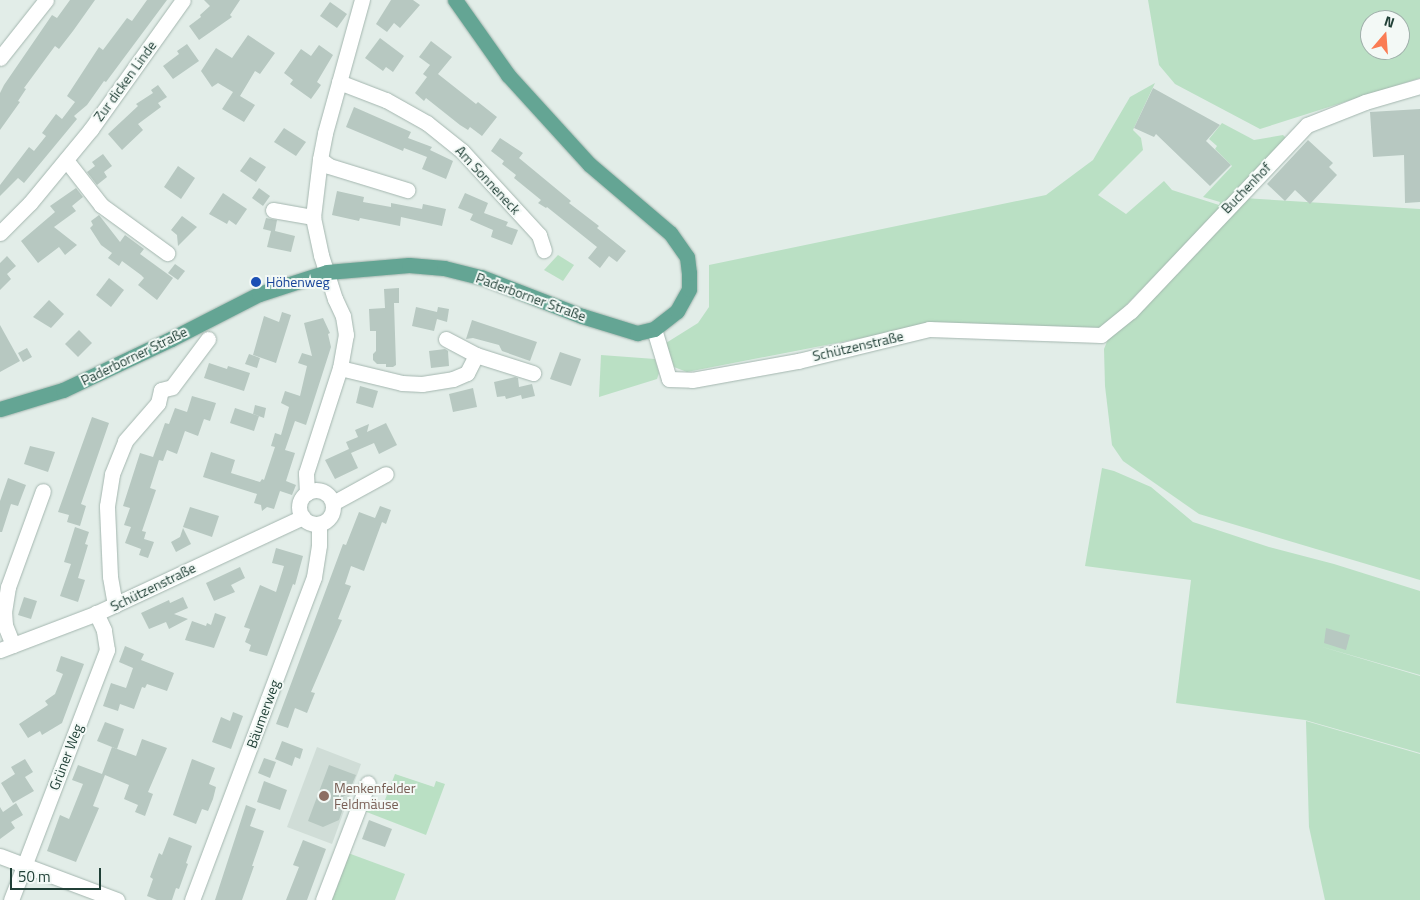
<!DOCTYPE html>
<html>
<head>
<meta charset="utf-8">
<style>
  body { margin:0 }
  #map { position:relative; width:1420px; height:900px; overflow:hidden; background:#e2ede8; font-family:"Titillium Web",sans-serif }
  div>[style] { position:absolute }
  [style*='--x'] { left:calc(var(--x)*1px); top:calc(var(--y)*1px); width:calc(var(--w)*1px); rotate:calc(var(--a)*1deg) }
  .built>* { inset:0; background:#d0ddd7 }
  .green>* { inset:0; background:#bae0c4 }
  .building>* { inset:0; background:#b7c8c1 }
  .roads { filter:drop-shadow(0 0 1px #a4b6af) drop-shadow(0 0 1px #a4b6af) }
  .minor>* { height:15px; margin:-7.5px; padding:0 7.5px; transform-origin:7.5px; border-radius:7.5px; background:#fff }
  .minor>.ring { margin:-7.5px; padding:0; box-sizing:content-box; background:none; border:15px solid #fff; border-radius:50% }
  .major>* { height:15px; margin:-7.5px; padding:0 7.5px; transform-origin:7.5px; border-radius:7.5px; background:#64a594 }
  .dots>* { width:14px; height:14px; translate:-50% -50%; box-sizing:border-box; border:2px solid #f3f9f6; border-radius:50% }
  span { translate:-50% -50%; white-space:nowrap; text-align:center; line-height:1.15; -webkit-text-stroke:4px #f3f9f6; paint-order:stroke }
  .street-label { font-size:14px; color:#214037 }
  .transit-label { font-size:14px; color:#164399 }
  .left { translate:0 -50%; text-align:left }
  .education-label { font-size:14px; color:#785e54 }
  .north { position:absolute; left:1360px; top:10px; width:50px; height:50px; box-sizing:border-box; background:#f3f9f6; border:1px solid #9fafaa; border-radius:50%; rotate:18deg; font-size:14px; font-weight:700; line-height:20px; text-align:center; color:#214037 }
  .north::after { content:''; display:block; margin:auto; width:18px; height:22px; background:#fa7c54; clip-path:polygon(50% 0,100% 100%,50% 72%,0 100%) }
  .scale { position:absolute; left:10px; top:868px; width:91px; height:22px; box-sizing:border-box; border:2px solid #214037; border-top:0; padding-left:6px; font-size:15px; line-height:18px; white-space:nowrap; color:#214037; -webkit-text-stroke:4px #f3f9f6; paint-order:stroke }
</style>
</head>
<body>
<div id="map">
  <div class="built">
    <i style="clip-path:polygon(317px 747px,361px 764px,332px 844px,287px 827px)"></i>
  </div>
  <div class="green">
    <i style="clip-path:polygon(evenodd,1148px 0,1420px 0,1420px 78px,1260px 129px,1175px 84px,1159px 65px,1148px 0,1370px 20px,1400px 20px,1400px 50px,1370px 50px,1370px 20px)"></i>
    <i style="clip-path:polygon(1155px 83px,1133px 130px,1141px 138px,1143px 150px,1098px 195px,1126px 214px,1164px 181px,1172px 190px,1219px 205px,1220px 202px,1203px 197px,1232px 166px,1215px 149px,1217px 146px,1209px 139px,1222px 123px,1254px 140px,1283px 135px,1287px 139px,1104px 328px,929px 325px,687px 372px,674px 367px,666px 343px,698px 323px,709px 307px,709px 265px,1046px 195px,1093px 160px,1130px 97px)"></i>
    <i style="clip-path:polygon(1243px 198px,1420px 209px,1420px 580px,1199px 514px,1123px 461px,1112px 445px,1105px 386px,1104px 349px,1110px 334px)"></i>
    <i style="clip-path:polygon(558px 255px,574px 265px,563px 281px,544px 270px)"></i>
    <i style="clip-path:polygon(601px 355px,655px 359px,659px 373px,657px 379px,599px 397px)"></i>
    <i style="clip-path:polygon(1102px 468px,1114px 471px,1151px 487px,1193px 522px,1269px 547px,1334px 564px,1420px 591px,1420px 675px,1319px 646px,1420px 676px,1420px 753px,1305px 720px,1176px 703px,1191px 580px,1085px 566px)"></i>
    <i style="clip-path:polygon(1306px 721px,1420px 754px,1420px 900px,1325px 900px,1309px 827px)"></i>
    <i style="clip-path:polygon(395px 774px,434px 787px,436px 781px,445px 784px,426px 835px,364px 811px,383px 805px)"></i>
    <i style="clip-path:polygon(348px 853px,405px 874px,395px 900px,330px 900px)"></i>
  </div>
  <div class="building">
    <i style="clip-path:polygon(70px 0,95px 0,73px 31px,59px 49px,55px 46px,24px 88px,26px 89px,18px 101px,20px 102px,0 130px,0 93px,4px 85px,52px 15px,57px 18px)"></i>
    <i style="clip-path:polygon(147px 0,167px 0,106px 82px,104px 81px,87px 105px,74px 116px,77px 119px,29px 177px,24px 183px,18px 178px,0 196px,0 185px,29px 147px,34px 151px,46px 136px,42px 133px,56px 114px,62px 119px,75px 102px,67px 96px,99px 47px,103px 50px,127px 18px,132px 21px)"></i>
    <i style="clip-path:polygon(204px 0,240px 0,230px 15px,232px 17px,199px 40px,189px 26px,201px 17px,200px 15px,210px 6px)"></i>
    <i style="clip-path:polygon(391px 0,413px 0,420px 5px,400px 28px,394px 23px,387px 32px,376px 24px)"></i>
    <i style="clip-path:polygon(330px 2px,347px 14px,337px 28px,320px 16px)"></i>
    <i style="clip-path:polygon(248px 35px,275px 53px,260px 74px,255px 71px,240px 96px,255px 105px,244px 122px,222px 109px,233px 92px,218px 83px,212px 87px,201px 71px,216px 48px,232px 58px)"></i>
    <i style="clip-path:polygon(380px 38px,404px 56px,393px 72px,386px 67px,383px 71px,365px 58px)"></i>
    <i style="clip-path:polygon(431px 41px,452px 57px,438px 74px,476px 104px,478px 102px,497px 117px,482px 136px,470px 127px,468px 130px,460px 125px,426px 98px,424px 101px,415px 93px,427px 77px,423px 74px,430px 65px,419px 57px)"></i>
    <i style="clip-path:polygon(187px 44px,199px 61px,173px 79px,163px 66px,179px 54px,177px 51px)"></i>
    <i style="clip-path:polygon(319px 45px,333px 55px,317px 82px,321px 85px,311px 99px,290px 84px,293px 80px,284px 73px,301px 49px,311px 56px)"></i>
    <i style="clip-path:polygon(158px 85px,167px 97px,158px 103px,161px 107px,138px 124px,143px 130px,122px 150px,108px 134px,138px 106px,136px 104px,153px 93px,151px 90px)"></i>
    <i style="clip-path:polygon(1153px 88px,1220px 125px,1206px 141px,1231px 165px,1210px 186px,1156px 134px,1154px 137px,1134px 128px)"></i>
    <i style="clip-path:polygon(354px 107px,411px 132px,408px 138px,432px 147px,430px 150px,453px 161px,446px 179px,422px 169px,427px 157px,404px 148px,403px 151px,346px 127px)"></i>
    <i style="clip-path:polygon(1420px 109px,1420px 202px,1405px 203px,1404px 155px,1373px 157px,1370px 112px)"></i>
    <i style="clip-path:polygon(284px 128px,306px 142px,296px 156px,274px 142px)"></i>
    <i style="clip-path:polygon(500px 138px,523px 153px,519px 158px,571px 201px,569px 203px,599px 226px,597px 228px,626px 251px,617px 262px,609px 256px,600px 268px,588px 258px,597px 247px,547px 207px,546px 208px,538px 203px,541px 200px,514px 178px,516px 175px,502px 164px,504px 161px,491px 151px)"></i>
    <i style="clip-path:polygon(1308px 140px,1333px 163px,1329px 167px,1337px 175px,1310px 204px,1295px 190px,1285px 201px,1267px 184px)"></i>
    <i style="clip-path:polygon(103px 154px,112px 166px,104px 172px,107px 177px,97px 185px,87px 172px,95px 166px,92px 162px)"></i>
    <i style="clip-path:polygon(250px 157px,266px 167px,256px 182px,240px 171px)"></i>
    <i style="clip-path:polygon(178px 166px,195px 178px,181px 199px,164px 187px)"></i>
    <i style="clip-path:polygon(76px 188px,83px 197px,72px 206px,76px 211px,54px 227px,77px 245px,65px 255px,59px 247px,38px 263px,21px 241px,55px 212px,50px 206px)"></i>
    <i style="clip-path:polygon(259px 188px,270px 196px,263px 206px,252px 198px)"></i>
    <i style="clip-path:polygon(337px 191px,364px 197px,363px 202px,391px 207px,391px 203px,422px 209px,423px 204px,446px 209px,442px 226px,401px 217px,400px 226px,360px 218px,359px 221px,332px 215px)"></i>
    <i style="clip-path:polygon(223px 193px,247px 209px,236px 225px,229px 220px,227px 224px,209px 214px)"></i>
    <i style="clip-path:polygon(465px 193px,488px 203px,484px 213px,508px 222px,506px 226px,518px 230px,512px 245px,491px 237px,493px 230px,470px 220px,473px 214px,458px 208px)"></i>
    <i style="clip-path:polygon(99px 215px,120px 242px,125px 235px,144px 249px,140px 254px,173px 278px,157px 300px,138px 285px,144px 278px,141px 275px,122px 261px,119px 266px,108px 258px,112px 253px,101px 245px,90px 228px,93px 225px,91px 221px)"></i>
    <i style="clip-path:polygon(182px 216px,197px 227px,178px 246px,177px 235px,171px 230px)"></i>
    <i style="clip-path:polygon(266px 218px,277px 220px,275px 231px,295px 236px,291px 252px,267px 247px,271px 231px,263px 229px)"></i>
    <i style="clip-path:polygon(7px 256px,16px 266px,7px 274px,11px 279px,0 290px,0 263px)"></i>
    <i style="clip-path:polygon(175px 264px,185px 271px,178px 280px,168px 273px)"></i>
    <i style="clip-path:polygon(109px 278px,124px 290px,111px 307px,96px 295px)"></i>
    <i style="clip-path:polygon(399px 288px,399px 303px,394px 303px,396px 365px,393px 367px,386px 367px,386px 364px,377px 364px,373px 360px,373px 354px,376px 351px,376px 331px,370px 331px,369px 309px,385px 308px,384px 289px)"></i>
    <i style="clip-path:polygon(49px 300px,64px 314px,51px 328px,33px 317px)"></i>
    <i style="clip-path:polygon(416px 307px,437px 312px,438px 307px,449px 309px,447px 322px,437px 319px,434px 331px,412px 326px)"></i>
    <i style="clip-path:polygon(282px 312px,291px 315px,276px 363px,253px 355px,264px 316px,279px 322px)"></i>
    <i style="clip-path:polygon(323px 318px,330px 333px,328px 334px,331px 347px,306px 425px,295px 421px,285px 450px,295px 453px,286px 481px,296px 485px,292px 495px,280px 491px,274px 509px,267px 507px,262px 511px,261px 505px,254px 503px,257px 494px,203px 477px,211px 452px,235px 460px,231px 473px,260px 482px,262px 479px,264px 480px,275px 447px,271px 446px,275px 433px,281px 435px,289px 407px,281px 403px,285px 391px,300px 396px,307px 366px,298px 363px,302px 353px,312px 356px,304px 323px)"></i>
    <i style="clip-path:polygon(472px 320px,537px 342px,530px 361px,502px 351px,499px 345px,473px 338px,466px 339px)"></i>
    <i style="clip-path:polygon(0 325px,20px 361px,0 372px)"></i>
    <i style="clip-path:polygon(79px 330px,92px 343px,78px 357px,65px 344px)"></i>
    <i style="clip-path:polygon(27px 348px,32px 357px,23px 362px,18px 353px)"></i>
    <i style="clip-path:polygon(445px 349px,448px 351px,449px 366px,431px 368px,429px 351px)"></i>
    <i style="clip-path:polygon(560px 352px,581px 359px,571px 386px,550px 379px)"></i>
    <i style="clip-path:polygon(249px 354px,260px 358px,257px 368px,245px 364px)"></i>
    <i style="clip-path:polygon(209px 363px,227px 369px,228px 366px,250px 373px,244px 391px,204px 378px)"></i>
    <i style="clip-path:polygon(515px 377px,518px 378px,519px 387px,532px 384px,535px 396px,522px 399px,521px 395px,506px 399px,505px 396px,497px 397px,494px 382px)"></i>
    <i style="clip-path:polygon(360px 386px,378px 391px,373px 408px,356px 403px)"></i>
    <i style="clip-path:polygon(473px 388px,477px 407px,453px 412px,449px 394px)"></i>
    <i style="clip-path:polygon(192px 396px,216px 403px,210px 421px,204px 419px,198px 436px,185px 431px,177px 454px,167px 450px,163px 461px,159px 460px,150px 488px,156px 490px,142px 531px,146px 532px,144px 539px,154px 542px,148px 558px,139px 555px,141px 549px,125px 543px,131px 527px,124px 525px,130px 508px,123px 506px,140px 453px,153px 457px,165px 423px,169px 424px,175px 408px,187px 412px)"></i>
    <i style="clip-path:polygon(255px 405px,266px 408px,264px 418px,253px 414px)"></i>
    <i style="clip-path:polygon(235px 408px,259px 416px,254px 431px,230px 423px)"></i>
    <i style="clip-path:polygon(92px 417px,109px 423px,81px 504px,86px 506px,80px 526px,67px 522px,69px 515px,58px 512px)"></i>
    <i style="clip-path:polygon(386px 423px,397px 445px,379px 454px,374px 443px,351px 453px,358px 468px,335px 479px,325px 460px,349px 449px,346px 442px,358px 437px,355px 430px,369px 424px,367px 432px)"></i>
    <i style="clip-path:polygon(30px 446px,55px 452px,48px 472px,24px 464px)"></i>
    <i style="clip-path:polygon(8px 478px,26px 485px,18px 506px,11px 504px,2px 532px,0 532px,0 501px)"></i>
    <i style="clip-path:polygon(380px 506px,391px 510px,386px 524px,382px 522px,364px 571px,351px 566px,345px 584px,351px 586px,338px 619px,342px 620px,311px 692px,315px 693px,307px 713px,295px 708px,288px 728px,276px 724px,343px 544px,346px 545px,359px 512px,375px 518px)"></i>
    <i style="clip-path:polygon(190px 507px,219px 516px,212px 537px,183px 527px)"></i>
    <i style="clip-path:polygon(75px 527px,89px 532px,85px 544px,88px 545px,78px 578px,85px 580px,78px 602px,60px 596px,71px 564px,64px 562px)"></i>
    <i style="clip-path:polygon(183px 528px,191px 544px,176px 552px,171px 542px,180px 537px)"></i>
    <i style="clip-path:polygon(276px 548px,303px 556px,295px 585px,293px 584px,267px 656px,249px 651px,251px 645px,245px 642px,250px 629px,244px 627px,260px 585px,276px 592px,284px 566px,272px 563px)"></i>
    <i style="clip-path:polygon(240px 567px,245px 578px,231px 585px,235px 592px,214px 601px,206px 583px)"></i>
    <i style="clip-path:polygon(24px 597px,37px 601px,31px 619px,18px 615px)"></i>
    <i style="clip-path:polygon(183px 597px,188px 608px,174px 614px,188px 619px,169px 629px,166px 622px,149px 629px,141px 613px,169px 600px,170px 603px)"></i>
    <i style="clip-path:polygon(215px 613px,226px 617px,214px 648px,185px 640px,192px 621px,206px 626px,207px 623px,211px 625px)"></i>
    <i style="clip-path:polygon(1326px 628px,1350px 635px,1346px 650px,1324px 643px)"></i>
    <i style="clip-path:polygon(125px 646px,144px 654px,141px 660px,174px 673px,167px 691px,147px 684px,145px 688px,142px 687px,134px 709px,120px 704px,118px 711px,103px 706px,111px 683px,126px 688px,133px 668px,119px 662px)"></i>
    <i style="clip-path:polygon(61px 656px,84px 664px,62px 723px,42px 735px,40px 731px,28px 738px,19px 724px,48px 705px,45px 701px,55px 694px,63px 674px,56px 671px)"></i>
    <i style="clip-path:polygon(233px 712px,243px 716px,231px 749px,212px 742px,221px 717px,230px 721px)"></i>
    <i style="clip-path:polygon(105px 722px,124px 729px,117px 749px,97px 741px)"></i>
    <i style="clip-path:polygon(142px 739px,167px 748px,148px 792px,153px 794px,145px 816px,135px 812px,138px 805px,124px 799px,129px 785px,105px 775px,93px 806px,99px 808px,76px 862px,47px 851px,60px 815px,69px 819px,83px 784px,72px 780px,78px 765px,102px 774px,112px 747px,136px 756px)"></i>
    <i style="clip-path:polygon(282px 741px,303px 749px,300px 759px,295px 757px,292px 766px,275px 759px)"></i>
    <i style="clip-path:polygon(264px 758px,276px 762px,270px 778px,258px 773px)"></i>
    <i style="clip-path:polygon(25px 759px,33px 772px,25px 777px,34px 791px,13px 803px,1px 783px,15px 774px,11px 767px)"></i>
    <i style="clip-path:polygon(192px 759px,215px 768px,209px 784px,216px 787px,213px 799px,208px 811px,202px 809px,196px 824px,173px 815px)"></i>
    <i style="clip-path:polygon(329px 765px,356px 775px,348px 794px,341px 798px,344px 806px,339px 820px,323px 827px,308px 821px)"></i>
    <i style="clip-path:polygon(264px 781px,287px 790px,280px 810px,257px 802px)"></i>
    <i style="clip-path:polygon(16px 803px,23px 815px,11px 822px,15px 828px,0 839px,0 807px,3px 812px)"></i>
    <i style="clip-path:polygon(246px 805px,256px 809px,250px 826px,264px 831px,252px 866px,254px 866px,242px 900px,215px 900px)"></i>
    <i style="clip-path:polygon(369px 820px,392px 829px,385px 847px,362px 839px)"></i>
    <i style="clip-path:polygon(169px 837px,192px 846px,186px 863px,188px 864px,179px 889px,176px 888px,172px 900px,157px 900px,147px 896px,153px 879px,150px 877px,159px 853px,162px 855px)"></i>
    <i style="clip-path:polygon(303px 840px,326px 849px,307px 900px,286px 900px,299px 867px,293px 865px)"></i>
  </div>
  <div class="roads">
    <div class="minor">
      <i style="--x:0;--y:58;--w:74;--a:-51.6"></i>
      <i style="--x:339;--y:82;--w:50;--a:21"></i>
      <i style="--x:386;--y:100;--w:47;--a:29.3"></i>
      <i style="--x:427;--y:123;--w:45;--a:38.7"></i>
      <i style="--x:462;--y:151;--w:114;--a:47.5"></i>
      <i style="--x:539;--y:235;--w:16;--a:72"></i>
      <i style="--x:320;--y:159;--w:11;--a:38"></i>
      <i style="--x:329;--y:166;--w:82;--a:17.1"></i>
      <i style="--x:66;--y:160;--w:57;--a:52.1"></i>
      <i style="--x:101;--y:205;--w:82;--a:36"></i>
      <i style="--x:273;--y:210;--w:41;--a:9.9"></i>
      <i style="--x:0;--y:233;--w:42;--a:-45"></i>
      <i style="--x:30;--y:203;--w:96;--a:-50.5"></i>
      <i style="--x:91;--y:129;--w:158;--a:-54.5"></i>
      <i style="--x:654;--y:329;--w:52;--a:73.3"></i>
      <i style="--x:669;--y:379;--w:23;--a:2"></i>
      <i style="--x:692;--y:380;--w:108;--a:-10.2"></i>
      <i style="--x:798;--y:361;--w:135;--a:-13.7"></i>
      <i style="--x:929;--y:329;--w:172;--a:2"></i>
      <i style="--x:1101;--y:335;--w:38;--a:-39"></i>
      <i style="--x:1131;--y:311;--w:256;--a:-46.6"></i>
      <i style="--x:1307;--y:125;--w:62;--a:-21.6"></i>
      <i style="--x:1365;--y:102;--w:57;--a:-16.2"></i>
      <i style="--x:446;--y:339;--w:34;--a:28"></i>
      <i style="--x:476;--y:355;--w:60;--a:17.5"></i>
      <i style="--x:340;--y:368;--w:64;--a:13.6"></i>
      <i style="--x:402;--y:383;--w:20;--a:3"></i>
      <i style="--x:422;--y:384;--w:31;--a:-9"></i>
      <i style="--x:453;--y:379;--w:15;--a:-23"></i>
      <i style="--x:467;--y:373;--w:20;--a:-63"></i>
      <i class="ring" style="left:299px;top:490px;width:19px;height:19px"></i>
      <i style="--x:307;--y:493;--w:20;--a:-93"></i>
      <i style="--x:306;--y:473;--w:110;--a:-72.1"></i>
      <i style="--x:340;--y:368;--w:34;--a:-80"></i>
      <i style="--x:346;--y:335;--w:19;--a:-99"></i>
      <i style="--x:343;--y:316;--w:19;--a:-115"></i>
      <i style="--x:335;--y:299;--w:46;--a:-107.7"></i>
      <i style="--x:321;--y:255;--w:39;--a:-102"></i>
      <i style="--x:313;--y:217;--w:58;--a:-83.1"></i>
      <i style="--x:320;--y:159;--w:26;--a:-79"></i>
      <i style="--x:325;--y:133;--w:138;--a:-74.5"></i>
      <i style="--x:333;--y:503;--w:60;--a:-28.7"></i>
      <i style="--x:115;--y:605;--w:29;--a:-100"></i>
      <i style="--x:110;--y:576;--w:70;--a:-92.5"></i>
      <i style="--x:107;--y:506;--w:32;--a:-81"></i>
      <i style="--x:112;--y:474;--w:35;--a:-68"></i>
      <i style="--x:125;--y:441;--w:50;--a:-49"></i>
      <i style="--x:158;--y:403;--w:13;--a:-77"></i>
      <i style="--x:161;--y:390;--w:11;--a:-15"></i>
      <i style="--x:172;--y:387;--w:60;--a:-53.1"></i>
      <i style="--x:13;--y:645;--w:22;--a:-112"></i>
      <i style="--x:5;--y:625;--w:13;--a:-94"></i>
      <i style="--x:4;--y:612;--w:25;--a:-81"></i>
      <i style="--x:8;--y:587;--w:102;--a:-70"></i>
      <i style="--x:0;--y:650;--w:104;--a:-20.9"></i>
      <i style="--x:97;--y:613;--w:227;--a:-25"></i>
      <i style="--x:0;--y:856;--w:125;--a:20.6"></i>
      <i style="--x:11;--y:900;--w:268;--a:-69"></i>
      <i style="--x:107;--y:650;--w:20;--a:-99"></i>
      <i style="--x:104;--y:630;--w:19;--a:-115"></i>
      <i style="--x:192;--y:900;--w:345;--a:-69.3"></i>
      <i style="--x:314;--y:577;--w:32;--a:-81"></i>
      <i style="--x:319;--y:545;--w:21;--a:-90"></i>
      <i style="--x:323;--y:900;--w:125;--a:-69"></i>
    </div>
    <div class="major">
      <i style="--x:0;--y:409;--w:66;--a:-16.8"></i>
      <i style="--x:63;--y:390;--w:119;--a:-25.3"></i>
      <i style="--x:171;--y:339;--w:99;--a:-27.1"></i>
      <i style="--x:259;--y:294;--w:71;--a:-17.9"></i>
      <i style="--x:327;--y:272;--w:82;--a:-4.9"></i>
      <i style="--x:409;--y:265;--w:35;--a:5"></i>
      <i style="--x:444;--y:268;--w:38;--a:14"></i>
      <i style="--x:481;--y:277;--w:108;--a:21.1"></i>
      <i style="--x:582;--y:316;--w:58;--a:17.2"></i>
      <i style="--x:637;--y:333;--w:17;--a:-13"></i>
      <i style="--x:654;--y:329;--w:29;--a:-38"></i>
      <i style="--x:677;--y:311;--w:25;--a:-61"></i>
      <i style="--x:689;--y:289;--w:16;--a:-90"></i>
      <i style="--x:689;--y:273;--w:16;--a:-97"></i>
      <i style="--x:687;--y:257;--w:29;--a:-125"></i>
      <i style="--x:670;--y:233;--w:106;--a:-139.6"></i>
      <i style="--x:589;--y:164;--w:120;--a:-132.3"></i>
      <i style="--x:508;--y:75;--w:92;--a:-125.2"></i>
    </div>
  </div>
  <div class="dots">
    <i style="left:256px;top:282px;background:#1a4fb4"></i>
    <i style="left:324px;top:796px;background:#8d6e63"></i>
  </div>
  <div class="street-label">
    <span style="left:125px;top:81px;rotate:-54deg">Zur dicken Linde</span>
    <span style="left:488px;top:180px;rotate:47deg">Am Sonneneck</span>
    <span style="left:1246px;top:188px;rotate:-46deg">Buchenhof</span>
    <span style="left:531px;top:297px;rotate:20deg">Paderborner Straße</span>
    <span style="left:858px;top:346px;rotate:-13deg">Schützenstraße</span>
    <span style="left:134px;top:356px;rotate:-26deg">Paderborner Straße</span>
    <span style="left:153px;top:587px;rotate:-26deg">Schützenstraße</span>
    <span style="left:263px;top:714px;rotate:-70deg">Bäumerweg</span>
    <span style="left:66px;top:757px;rotate:-69deg">Grüner Weg</span>
  </div>
  <div class="transit-label">
    <span class="left" style="left:266px;top:282px">Höhenweg</span>
  </div>
  <div class="education-label">
    <span class="left" style="left:334px;top:796px">Menkenfelder<br>Feldmäuse</span>
  </div>
  <div class="north">N</div>
  <div class="scale">50 m</div>
</div>
</body>
</html>
